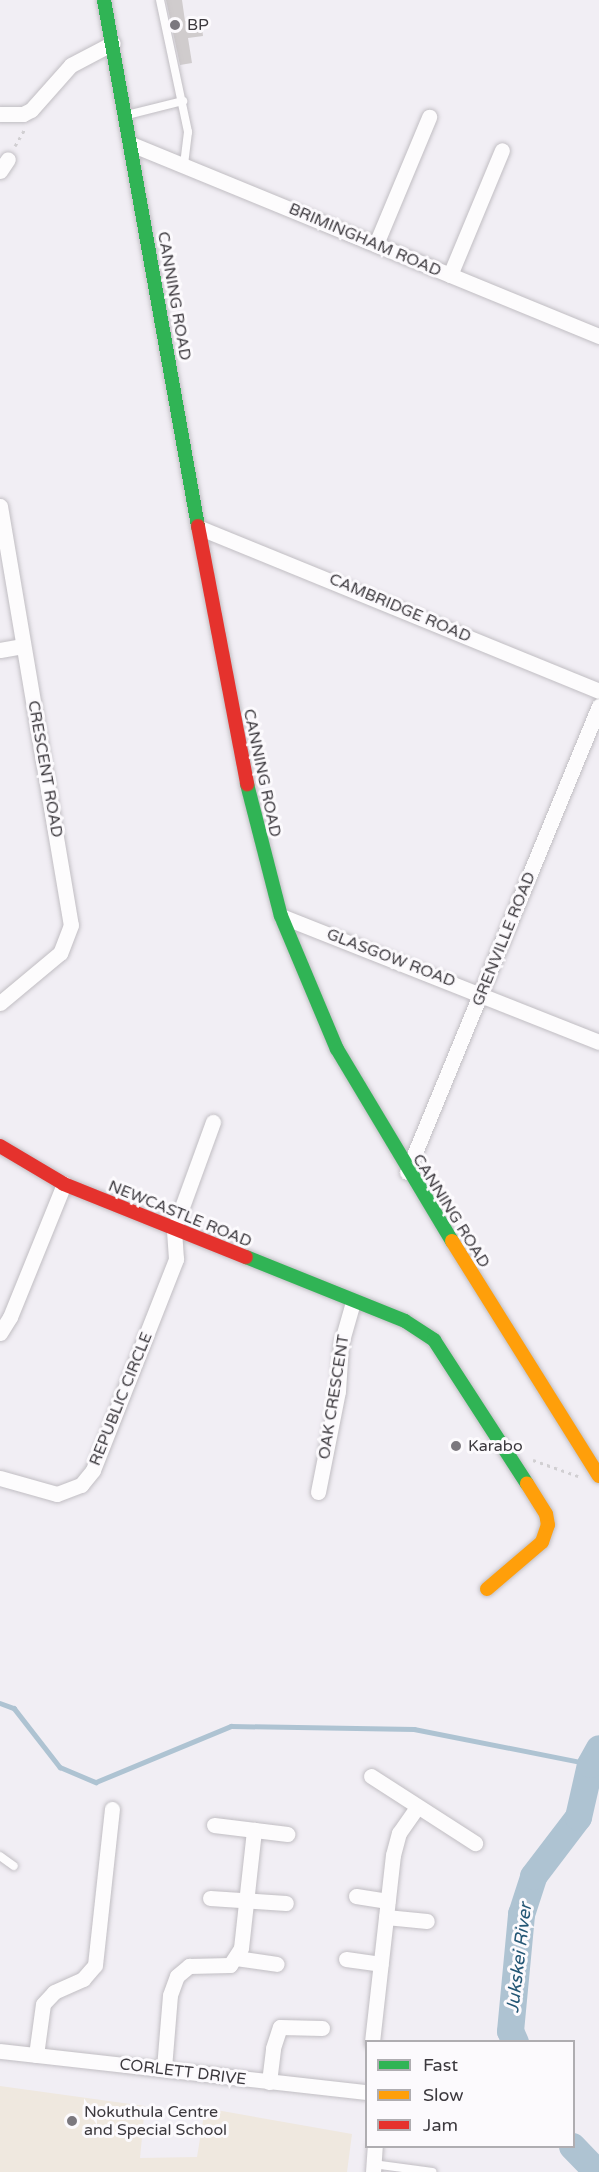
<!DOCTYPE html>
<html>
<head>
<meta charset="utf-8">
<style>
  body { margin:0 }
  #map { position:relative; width:599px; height:2172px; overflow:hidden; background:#f1eef4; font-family:"Varela Round",sans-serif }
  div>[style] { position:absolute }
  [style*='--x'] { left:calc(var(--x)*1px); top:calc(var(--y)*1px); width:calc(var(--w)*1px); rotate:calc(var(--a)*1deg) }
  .education>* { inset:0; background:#efe8df }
  .stream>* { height:4.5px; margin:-2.25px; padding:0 2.25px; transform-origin:2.25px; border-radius:2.25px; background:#aec3d2 }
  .river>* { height:27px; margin:-13.5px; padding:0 13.5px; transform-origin:13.5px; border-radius:13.5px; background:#aec3d2 }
  .building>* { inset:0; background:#d0cccd }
  .path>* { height:3px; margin-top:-1.5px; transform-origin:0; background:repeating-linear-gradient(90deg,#d1cfd2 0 3px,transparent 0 7.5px) }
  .roads { filter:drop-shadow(0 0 2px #c1bec3) drop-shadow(0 0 2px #c1bec3) }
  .lane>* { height:8px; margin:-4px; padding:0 4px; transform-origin:4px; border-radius:4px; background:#fdfcfd }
  .street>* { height:15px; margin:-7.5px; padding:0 7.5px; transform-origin:7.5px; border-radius:7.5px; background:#fdfcfd }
  .fast>* { height:14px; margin:-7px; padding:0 7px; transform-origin:7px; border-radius:7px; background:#30b455 }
  .slow>* { height:14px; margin:-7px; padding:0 7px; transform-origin:7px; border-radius:7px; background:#ff9f0a }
  .jam>* { height:14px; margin:-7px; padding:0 7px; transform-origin:7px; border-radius:7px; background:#e5322d }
  .dots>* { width:16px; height:16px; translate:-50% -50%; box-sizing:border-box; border:3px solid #fcfafd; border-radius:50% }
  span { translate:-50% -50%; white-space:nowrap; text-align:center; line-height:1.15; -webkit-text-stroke:6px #fcfafd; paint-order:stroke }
  .poi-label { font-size:16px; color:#3c393e }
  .left { translate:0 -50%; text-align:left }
  .street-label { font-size:16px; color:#3c393e }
  .water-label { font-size:18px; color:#245775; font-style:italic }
  .legend { position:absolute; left:365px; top:2040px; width:210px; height:108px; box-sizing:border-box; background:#fcfafd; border:2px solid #afadb1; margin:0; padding:8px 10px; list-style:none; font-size:18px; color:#3c393e }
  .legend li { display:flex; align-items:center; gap:12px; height:30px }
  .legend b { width:30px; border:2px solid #afadb1 }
</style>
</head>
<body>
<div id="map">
  <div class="education">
    <i style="clip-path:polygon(0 2086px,145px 2106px,140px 2158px,197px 2157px,205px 2108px,352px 2134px,347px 2172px,0 2172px)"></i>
  </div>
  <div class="stream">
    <i style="--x:0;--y:1703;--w:15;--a:20"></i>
    <i style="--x:14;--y:1708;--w:75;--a:52.1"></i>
    <i style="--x:60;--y:1767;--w:39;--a:23"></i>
    <i style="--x:96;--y:1782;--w:146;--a:-22.5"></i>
    <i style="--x:231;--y:1726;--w:183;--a:0.9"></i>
    <i style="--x:414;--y:1729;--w:179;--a:11.2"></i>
  </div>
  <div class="river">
    <i style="--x:515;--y:2042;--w:12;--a:-114"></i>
    <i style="--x:510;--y:2031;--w:118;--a:-84.6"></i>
    <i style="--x:521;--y:1914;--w:40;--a:-72"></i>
    <i style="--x:533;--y:1876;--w:74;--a:-52.7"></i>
    <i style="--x:578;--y:1817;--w:54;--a:-77.2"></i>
    <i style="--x:590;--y:1764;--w:18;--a:-61"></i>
    <i style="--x:572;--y:2146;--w:36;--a:46"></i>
  </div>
  <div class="building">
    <i style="clip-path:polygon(166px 0,182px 0,185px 21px,201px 19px,203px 36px,188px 38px,192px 63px,180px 65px)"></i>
  </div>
  <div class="path">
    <i style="--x:15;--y:146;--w:20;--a:-60"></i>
    <i style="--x:533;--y:1460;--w:48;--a:19.6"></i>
  </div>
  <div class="roads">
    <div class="lane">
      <i style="--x:160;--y:0;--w:135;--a:78"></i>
      <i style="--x:188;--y:132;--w:31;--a:97"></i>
      <i style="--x:127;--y:115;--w:58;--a:-14"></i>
      <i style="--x:0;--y:1856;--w:17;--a:36"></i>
      <i style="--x:373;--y:2164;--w:60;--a:7.7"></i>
    </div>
    <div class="street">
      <i style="--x:0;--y:114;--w:23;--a:0"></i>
      <i style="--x:23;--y:114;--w:9;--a:-27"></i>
      <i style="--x:31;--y:110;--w:60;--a:-48.4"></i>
      <i style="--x:71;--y:65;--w:47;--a:-27.6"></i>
      <i style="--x:131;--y:144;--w:506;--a:22.31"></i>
      <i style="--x:0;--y:171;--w:14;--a:-56"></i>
      <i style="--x:376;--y:244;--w:138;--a:-67.3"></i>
      <i style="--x:450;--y:275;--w:135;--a:-67.4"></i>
      <i style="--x:0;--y:506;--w:425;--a:80.4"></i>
      <i style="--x:71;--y:925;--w:30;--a:111"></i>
      <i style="--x:60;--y:953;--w:78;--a:140.2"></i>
      <i style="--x:200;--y:528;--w:431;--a:22.2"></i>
      <i style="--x:0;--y:650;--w:23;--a:-10"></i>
      <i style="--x:281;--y:916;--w:342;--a:21.6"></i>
      <i style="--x:407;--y:1172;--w:504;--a:-67.61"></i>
      <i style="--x:0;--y:1333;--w:19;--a:-58"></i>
      <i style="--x:10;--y:1317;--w:144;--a:-67.9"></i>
      <i style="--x:0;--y:1478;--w:59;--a:15.7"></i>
      <i style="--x:57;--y:1494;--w:26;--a:-21"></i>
      <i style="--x:81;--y:1485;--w:19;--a:-51"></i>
      <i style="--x:93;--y:1470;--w:227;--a:-68.5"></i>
      <i style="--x:176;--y:1259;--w:30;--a:-94"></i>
      <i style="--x:174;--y:1229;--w:114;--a:-70"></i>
      <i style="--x:318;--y:1492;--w:103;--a:-78.8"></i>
      <i style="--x:338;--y:1391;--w:47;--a:-86.3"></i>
      <i style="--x:341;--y:1344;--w:44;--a:-74.1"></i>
      <i style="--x:371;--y:1776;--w:124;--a:32.8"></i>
      <i style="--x:214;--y:1825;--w:74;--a:7"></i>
      <i style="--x:356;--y:1896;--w:32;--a:9"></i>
      <i style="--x:210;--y:1898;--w:76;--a:3.8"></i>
      <i style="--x:386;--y:1917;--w:41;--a:5.6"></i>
      <i style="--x:236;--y:1958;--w:41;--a:8.3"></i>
      <i style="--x:346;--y:1959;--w:35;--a:8"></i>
      <i style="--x:372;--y:2042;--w:188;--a:-83.6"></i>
      <i style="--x:393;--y:1855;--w:23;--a:-75"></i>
      <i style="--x:399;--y:1833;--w:32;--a:-55"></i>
      <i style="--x:0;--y:2051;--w:368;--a:6.4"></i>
      <i style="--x:36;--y:2055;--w:51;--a:-82.2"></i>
      <i style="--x:43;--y:2004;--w:16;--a:-47"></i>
      <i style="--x:54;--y:1992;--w:32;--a:-24"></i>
      <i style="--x:83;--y:1979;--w:18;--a:-49"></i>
      <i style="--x:95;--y:1965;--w:157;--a:-83.8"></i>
      <i style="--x:164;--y:2068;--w:73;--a:-85.3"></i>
      <i style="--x:170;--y:1995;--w:20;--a:-70"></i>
      <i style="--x:177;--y:1976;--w:16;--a:-40"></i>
      <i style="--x:189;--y:1966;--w:41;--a:-1.4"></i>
      <i style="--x:230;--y:1965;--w:20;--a:-57"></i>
      <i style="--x:241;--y:1948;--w:119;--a:-83.7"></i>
      <i style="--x:269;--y:2082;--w:34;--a:-83"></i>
      <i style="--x:273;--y:2048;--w:22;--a:-72"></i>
      <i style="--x:280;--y:2027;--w:42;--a:1.4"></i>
      <i style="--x:373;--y:2172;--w:26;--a:-86"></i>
    </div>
    <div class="fast">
      <i style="--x:104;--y:0;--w:534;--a:79.87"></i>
      <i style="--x:247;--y:784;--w:136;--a:75.6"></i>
      <i style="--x:281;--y:916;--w:144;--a:67.2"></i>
      <i style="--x:337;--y:1049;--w:224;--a:59.1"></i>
      <i style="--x:246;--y:1257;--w:171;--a:21.9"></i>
      <i style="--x:405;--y:1321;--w:35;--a:33"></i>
      <i style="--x:434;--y:1340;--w:171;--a:57.1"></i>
    </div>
    <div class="slow">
      <i style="--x:452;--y:1241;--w:277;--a:58"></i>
      <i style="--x:487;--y:1589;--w:72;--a:-40.5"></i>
      <i style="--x:542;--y:1542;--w:18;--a:-71"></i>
      <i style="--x:548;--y:1525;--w:11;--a:-100"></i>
      <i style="--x:546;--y:1514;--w:36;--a:-122"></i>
    </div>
    <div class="jam">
      <i style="--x:198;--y:526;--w:263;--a:79.2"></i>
      <i style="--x:0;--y:1146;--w:74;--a:30.7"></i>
      <i style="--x:64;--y:1184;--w:196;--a:21.9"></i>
    </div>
  </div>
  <div class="dots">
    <i style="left:175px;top:25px;background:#7b787e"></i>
    <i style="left:456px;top:1446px;background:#7b787e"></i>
    <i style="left:72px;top:2121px;background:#7b787e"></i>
  </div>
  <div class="poi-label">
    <span class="left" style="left:187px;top:25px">BP</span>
    <span class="left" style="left:468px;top:1446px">Karabo</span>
    <span class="left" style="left:84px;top:2121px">Nokuthula Centre<br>and Special School</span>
  </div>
  <div class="street-label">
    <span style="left:365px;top:240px;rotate:23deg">BRIMINGHAM ROAD</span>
    <span style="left:174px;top:296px;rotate:80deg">CANNING ROAD</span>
    <span style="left:400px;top:608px;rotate:23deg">CAMBRIDGE ROAD</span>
    <span style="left:45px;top:769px;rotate:80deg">CRESCENT ROAD</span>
    <span style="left:262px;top:773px;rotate:78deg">CANNING ROAD</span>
    <span style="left:504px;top:939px;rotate:-68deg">GRENVILLE ROAD</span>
    <span style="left:391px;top:958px;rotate:21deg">GLASGOW ROAD</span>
    <span style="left:451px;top:1211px;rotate:58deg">CANNING ROAD</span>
    <span style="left:180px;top:1214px;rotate:22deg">NEWCASTLE ROAD</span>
    <span style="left:334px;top:1397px;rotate:-81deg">OAK CRESCENT</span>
    <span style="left:121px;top:1399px;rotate:-68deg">REPUBLIC CIRCLE</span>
    <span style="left:183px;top:2072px;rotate:7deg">CORLETT DRIVE</span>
  </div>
  <div class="water-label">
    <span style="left:519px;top:1958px;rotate:-83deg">Jukskei River</span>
  </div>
  <ul class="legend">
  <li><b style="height:8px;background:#30b455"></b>Fast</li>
  <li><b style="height:8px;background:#ff9f0a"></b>Slow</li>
  <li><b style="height:8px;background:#e5322d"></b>Jam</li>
  </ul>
</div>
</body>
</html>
